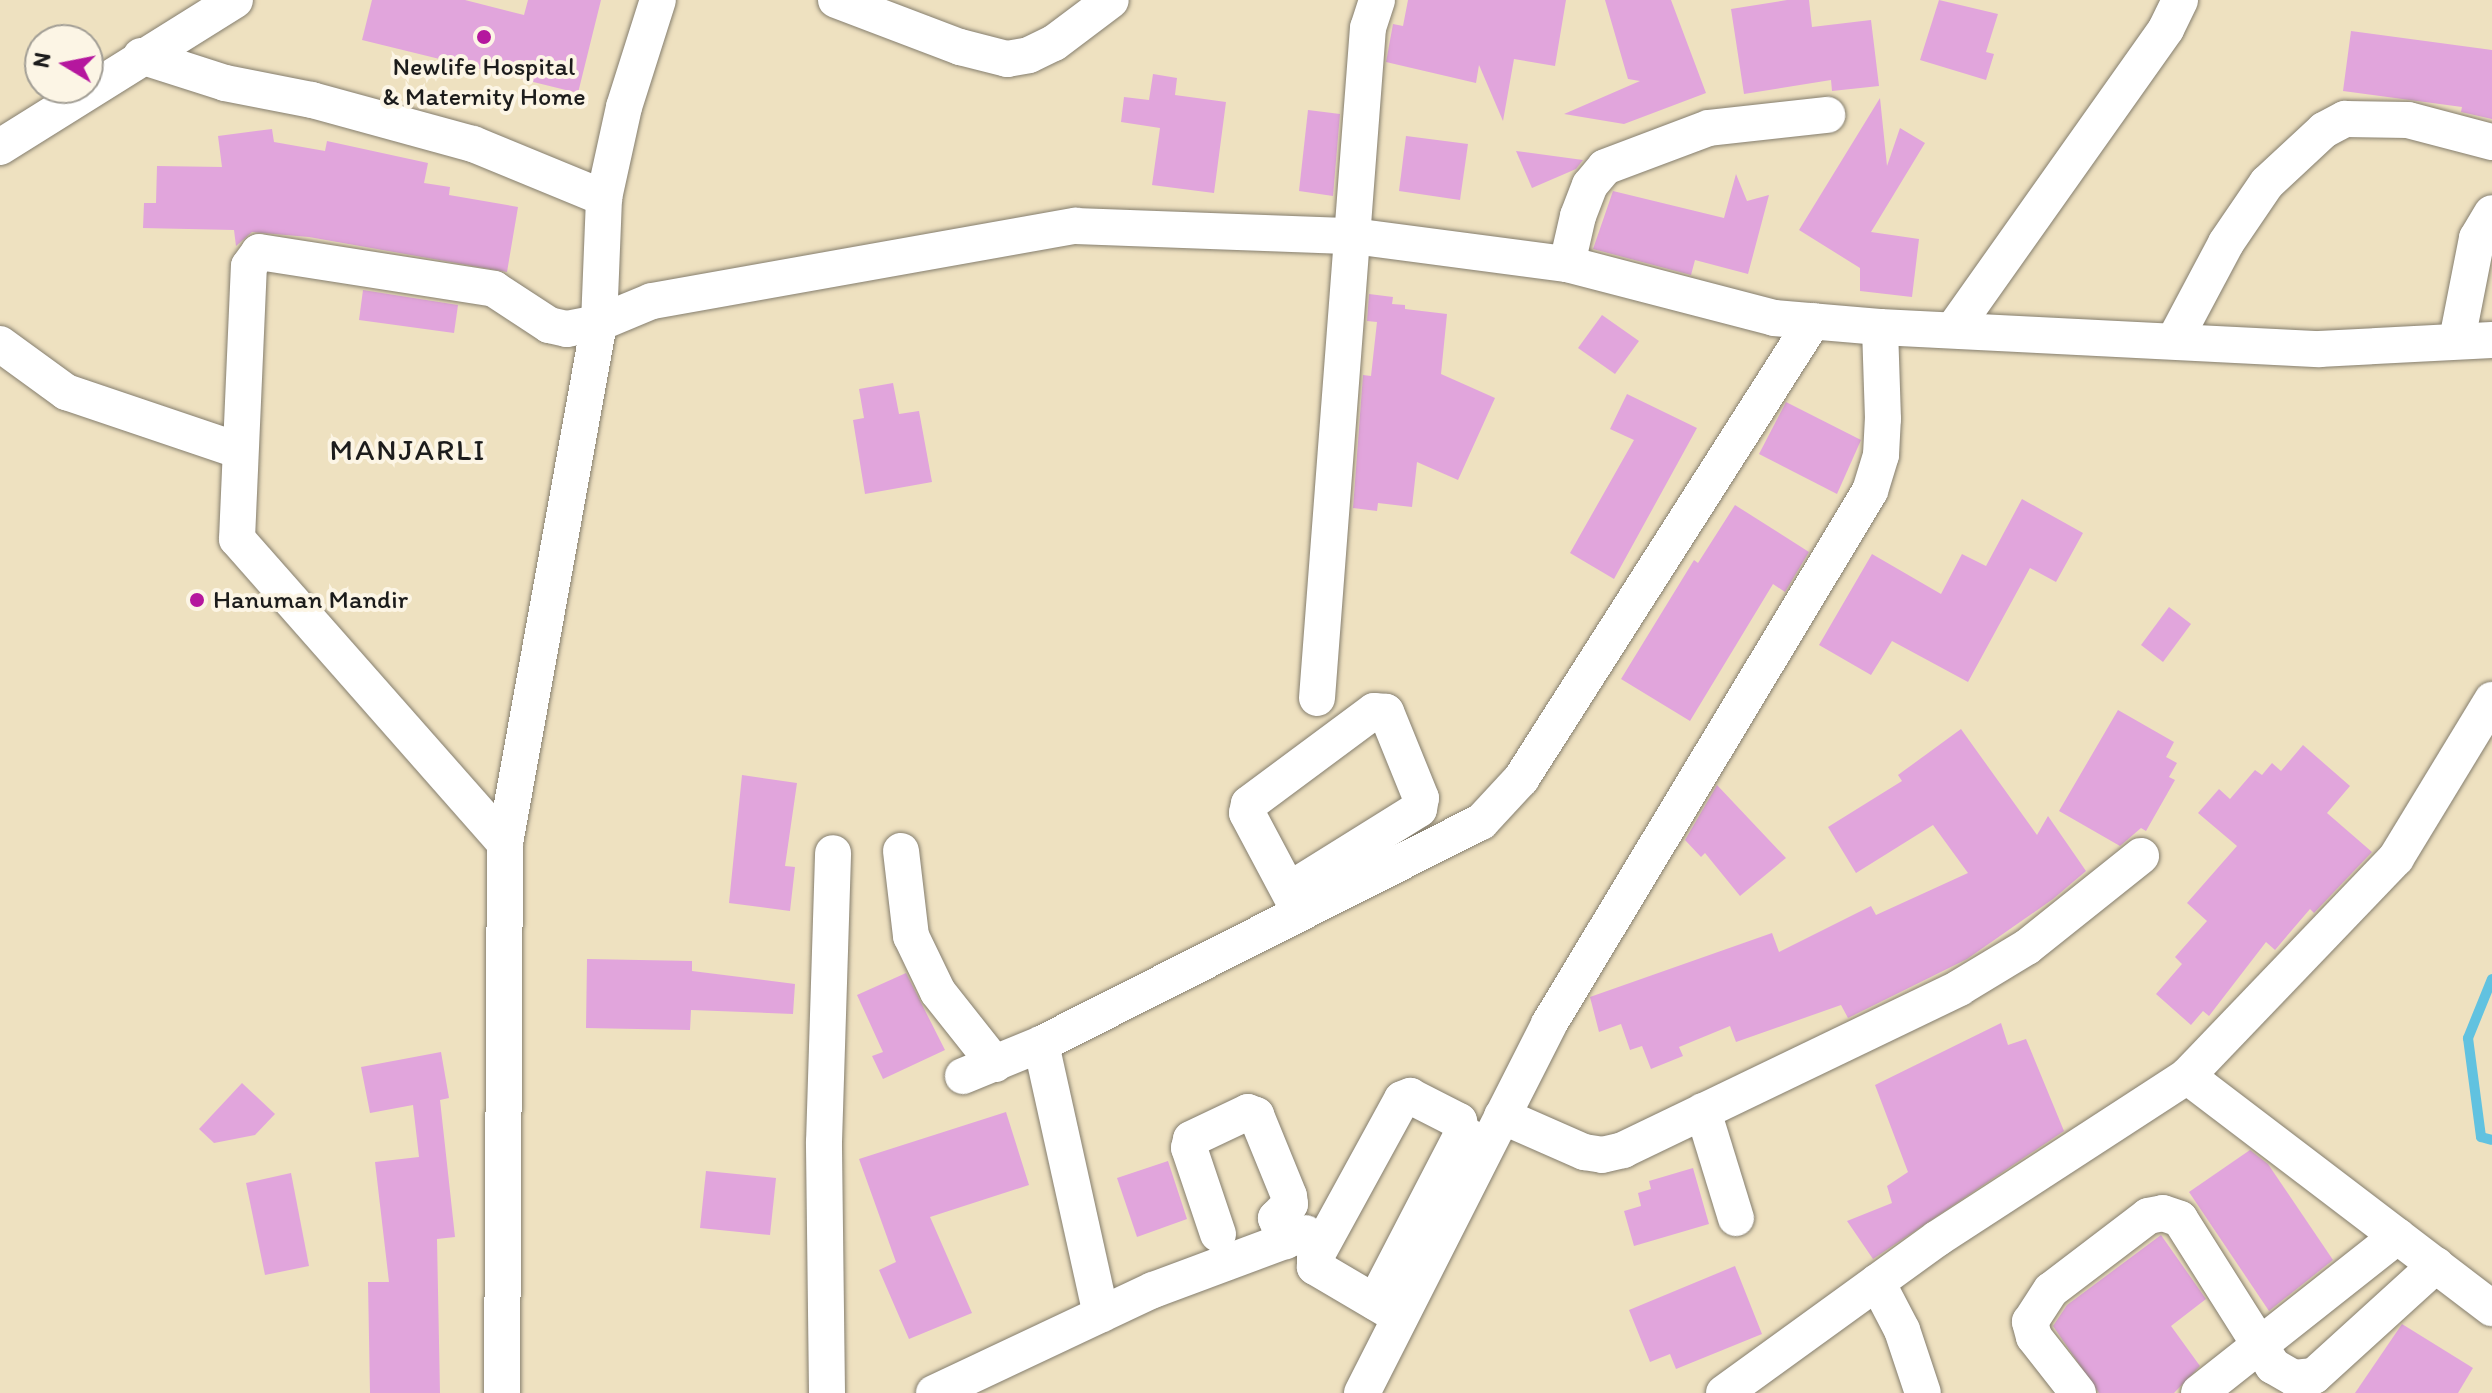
<!DOCTYPE html>
<html>
<head>
<meta charset="utf-8">
<style>
  body { margin:0 }
  #map { position:relative; width:2492px; height:1393px; overflow:hidden; background:#eee1c0; font-family:Itim,sans-serif }
  div>[style] { position:absolute }
  [style*='--x'] { left:calc(var(--x)*1px); top:calc(var(--y)*1px); width:calc(var(--w)*1px); rotate:calc(var(--a)*1deg) }
  .stream>* { height:10px; margin:-5px; padding:0 5px; transform-origin:5px; border-radius:5px; background:#61c2e0 }
  .building>* { inset:0; background:#e1a5dc }
  .roads { filter:drop-shadow(0 0 2px #857e6e) drop-shadow(0 0 2px #857e6e) }
  .minor>* { height:36px; margin:-18px; padding:0 18px; transform-origin:18px; border-radius:18px; background:#fff }
  .dots>* { width:22px; height:22px; translate:-50% -50%; box-sizing:border-box; border:4px solid #fcf5e5; border-radius:50% }
  span { translate:-50% -50%; white-space:nowrap; text-align:center; line-height:1.15; -webkit-text-stroke:8px #fcf5e5; paint-order:stroke }
  .poi-label { font-size:26px; color:#1c1c1c }
  .left { translate:0 -50%; text-align:left }
  .quarter-label { font-size:30px; color:#1c1c1c; letter-spacing:2px }
  .north { position:absolute; left:24px; top:24px; width:80px; height:80px; box-sizing:border-box; background:#fcf5e5; border:2px solid #a29e95; border-radius:50%; rotate:280deg; font-size:22px; font-weight:700; line-height:32px; text-align:center; color:#1c1c1c }
  .north::after { content:''; display:block; margin:auto; width:28px; height:36px; background:#b5179e; clip-path:polygon(50% 0,100% 100%,50% 72%,0 100%) }
</style>
</head>
<body>
<div id="map">
  <div class="stream">
    <i style="--x:2492;--y:979;--w:64;--a:112.1"></i>
    <i style="--x:2468;--y:1038;--w:100;--a:82.5"></i>
    <i style="--x:2481;--y:1137;--w:11;--a:15"></i>
  </div>
  <div class="building">
    <i style="clip-path:polygon(372px 0,465px 0,524px 15px,528px 0,601px 0,578px 93px,362px 40px)"></i>
    <i style="clip-path:polygon(1408px 0,1566px 0,1555px 66px,1514px 59px,1503px 121px,1479px 65px,1476px 83px,1386px 62px,1393px 24px,1403px 26px)"></i>
    <i style="clip-path:polygon(1605px 0,1671px 0,1706px 93px,1624px 124px,1564px 114px,1640px 81px,1628px 79px)"></i>
    <i style="clip-path:polygon(1787px 0,1809px 0,1812px 27px,1871px 20px,1879px 86px,1832px 91px,1831px 80px,1744px 94px,1731px 9px)"></i>
    <i style="clip-path:polygon(1939px 0,1998px 14px,1986px 52px,1994px 54px,1986px 80px,1920px 60px)"></i>
    <i style="clip-path:polygon(2351px 31px,2492px 50px,2492px 119px,2461px 112px,2462px 107px,2343px 91px)"></i>
    <i style="clip-path:polygon(1153px 74px,1177px 78px,1175px 95px,1226px 102px,1214px 193px,1152px 185px,1160px 128px,1121px 122px,1124px 97px,1149px 100px)"></i>
    <i style="clip-path:polygon(1880px 98px,1887px 166px,1900px 128px,1925px 143px,1871px 232px,1919px 239px,1912px 297px,1860px 291px,1860px 268px,1799px 230px)"></i>
    <i style="clip-path:polygon(1308px 110px,1340px 114px,1333px 196px,1299px 191px)"></i>
    <i style="clip-path:polygon(272px 129px,274px 142px,325px 151px,327px 141px,428px 163px,424px 183px,450px 187px,449px 195px,518px 207px,507px 272px,309px 237px,252px 232px,236px 246px,234px 230px,143px 228px,144px 203px,156px 203px,157px 166px,222px 167px,218px 136px)"></i>
    <i style="clip-path:polygon(1406px 136px,1468px 144px,1460px 200px,1399px 191px)"></i>
    <i style="clip-path:polygon(1516px 151px,1583px 160px,1576px 169px,1532px 188px)"></i>
    <i style="clip-path:polygon(1736px 174px,1747px 201px,1769px 195px,1748px 274px,1695px 260px,1691px 275px,1593px 249px,1613px 191px,1724px 218px)"></i>
    <i style="clip-path:polygon(363px 290px,458px 305px,454px 333px,359px 320px)"></i>
    <i style="clip-path:polygon(1369px 294px,1393px 297px,1392px 304px,1405px 305px,1405px 309px,1447px 314px,1441px 374px,1495px 398px,1458px 480px,1417px 462px,1412px 507px,1378px 503px,1377px 511px,1353px 508px,1363px 375px,1371px 376px,1377px 322px,1367px 321px)"></i>
    <i style="clip-path:polygon(1602px 315px,1639px 341px,1615px 374px,1578px 348px)"></i>
    <i style="clip-path:polygon(893px 383px,899px 414px,919px 411px,932px 482px,865px 494px,853px 420px,864px 418px,859px 389px)"></i>
    <i style="clip-path:polygon(1627px 394px,1697px 428px,1614px 579px,1570px 553px,1634px 440px,1610px 429px)"></i>
    <i style="clip-path:polygon(1786px 402px,1861px 440px,1837px 494px,1759px 454px)"></i>
    <i style="clip-path:polygon(2022px 499px,2083px 533px,2056px 582px,2030px 568px,1968px 682px,1892px 641px,1871px 675px,1819px 645px,1872px 554px,1941px 594px,1962px 554px,1986px 566px)"></i>
    <i style="clip-path:polygon(1735px 505px,1809px 552px,1785px 592px,1773px 584px,1690px 721px,1621px 679px,1694px 560px,1698px 563px)"></i>
    <i style="clip-path:polygon(2169px 607px,2191px 624px,2163px 662px,2141px 645px)"></i>
    <i style="clip-path:polygon(2118px 710px,2174px 742px,2166px 757px,2177px 763px,2169px 777px,2175px 780px,2146px 831px,2141px 828px,2120px 846px,2059px 811px)"></i>
    <i style="clip-path:polygon(1961px 729px,2037px 835px,2048px 816px,2086px 871px,2053px 899px,1967px 959px,1848px 1018px,1841px 1005px,1736px 1042px,1730px 1026px,1679px 1047px,1683px 1056px,1651px 1069px,1642px 1046px,1630px 1050px,1621px 1024px,1599px 1032px,1590px 997px,1772px 933px,1779px 952px,1871px 906px,1876px 915px,1968px 873px,1933px 825px,1856px 873px,1828px 827px,1902px 781px,1898px 775px)"></i>
    <i style="clip-path:polygon(2303px 745px,2350px 786px,2327px 813px,2372px 852px,2314px 913px,2310px 909px,2275px 950px,2266px 942px,2209px 1016px,2203px 1011px,2191px 1025px,2156px 994px,2182px 964px,2175px 957px,2207px 921px,2187px 903px,2237px 846px,2198px 813px,2219px 789px,2230px 799px,2255px 770px,2262px 775px,2272px 763px,2281px 771px)"></i>
    <i style="clip-path:polygon(742px 775px,797px 783px,785px 866px,795px 867px,790px 911px,729px 903px)"></i>
    <i style="clip-path:polygon(1717px 785px,1786px 858px,1740px 896px,1705px 853px,1701px 857px,1685px 840px)"></i>
    <i style="clip-path:polygon(587px 959px,692px 961px,692px 971px,795px 984px,793px 1014px,691px 1010px,690px 1030px,586px 1028px)"></i>
    <i style="clip-path:polygon(906px 973px,945px 1050px,883px 1079px,872px 1056px,883px 1052px,857px 995px)"></i>
    <i style="clip-path:polygon(2001px 1023px,2008px 1045px,2026px 1039px,2064px 1131px,1873px 1259px,1847px 1221px,1892px 1203px,1887px 1186px,1908px 1172px,1875px 1085px)"></i>
    <i style="clip-path:polygon(441px 1052px,449px 1098px,440px 1100px,455px 1237px,437px 1239px,440px 1393px,370px 1393px,368px 1282px,389px 1282px,375px 1162px,419px 1157px,413px 1105px,370px 1113px,361px 1067px)"></i>
    <i style="clip-path:polygon(242px 1083px,275px 1114px,255px 1135px,214px 1143px,199px 1129px)"></i>
    <i style="clip-path:polygon(1006px 1112px,1029px 1185px,930px 1217px,972px 1313px,909px 1339px,879px 1270px,896px 1262px,859px 1159px)"></i>
    <i style="clip-path:polygon(2250px 1150px,2268px 1164px,2333px 1260px,2269px 1311px,2189px 1192px)"></i>
    <i style="clip-path:polygon(1168px 1161px,1187px 1219px,1137px 1237px,1117px 1178px)"></i>
    <i style="clip-path:polygon(1693px 1168px,1709px 1224px,1634px 1246px,1624px 1211px,1641px 1206px,1638px 1193px,1651px 1189px,1649px 1181px)"></i>
    <i style="clip-path:polygon(706px 1171px,776px 1178px,770px 1235px,700px 1228px)"></i>
    <i style="clip-path:polygon(291px 1173px,309px 1266px,265px 1275px,246px 1183px)"></i>
    <i style="clip-path:polygon(2161px 1235px,2206px 1299px,2171px 1326px,2200px 1366px,2174px 1393px,2099px 1393px,2053px 1326px,2067px 1305px)"></i>
    <i style="clip-path:polygon(1735px 1266px,1762px 1334px,1676px 1369px,1670px 1354px,1650px 1362px,1629px 1310px)"></i>
    <i style="clip-path:polygon(2402px 1324px,2473px 1368px,2458px 1393px,2355px 1393px)"></i>
  </div>
  <div class="roads">
    <div class="minor">
      <i style="--x:836;--y:0;--w:133;--a:20.8"></i>
      <i style="--x:960;--y:47;--w:49;--a:14.3"></i>
      <i style="--x:1007;--y:59;--w:22;--a:-10"></i>
      <i style="--x:1029;--y:55;--w:28;--a:-26"></i>
      <i style="--x:1054;--y:43;--w:71;--a:-37"></i>
      <i style="--x:141;--y:56;--w:88;--a:17.8"></i>
      <i style="--x:225;--y:83;--w:89;--a:11.1"></i>
      <i style="--x:312;--y:100;--w:167;--a:15.3"></i>
      <i style="--x:473;--y:144;--w:142;--a:22.4"></i>
      <i style="--x:0;--y:147;--w:277;--a:-32"></i>
      <i style="--x:1567;--y:264;--w:49;--a:-77.1"></i>
      <i style="--x:1578;--y:216;--w:33;--a:-69"></i>
      <i style="--x:1590;--y:185;--w:23;--a:-50"></i>
      <i style="--x:1605;--y:167;--w:111;--a:-20.6"></i>
      <i style="--x:1709;--y:128;--w:119;--a:-6.3"></i>
      <i style="--x:1953;--y:330;--w:369;--a:-54.7"></i>
      <i style="--x:2166;--y:29;--w:32;--a:-64"></i>
      <i style="--x:2457;--y:340;--w:104;--a:-78.9"></i>
      <i style="--x:2477;--y:238;--w:29;--a:-59"></i>
      <i style="--x:2174;--y:341;--w:111;--a:-62"></i>
      <i style="--x:2226;--y:243;--w:73;--a:-55.7"></i>
      <i style="--x:2267;--y:183;--w:78;--a:-42.9"></i>
      <i style="--x:2324;--y:130;--w:24;--a:-28"></i>
      <i style="--x:2345;--y:119;--w:63;--a:0.9"></i>
      <i style="--x:2408;--y:120;--w:87;--a:14.7"></i>
      <i style="--x:0;--y:344;--w:82;--a:36"></i>
      <i style="--x:66;--y:392;--w:181;--a:18.7"></i>
      <i style="--x:1317;--y:698;--w:672;--a:-85.65"></i>
      <i style="--x:1368;--y:28;--w:29;--a:-72"></i>
      <i style="--x:505;--y:843;--w:405;--a:-131.4"></i>
      <i style="--x:237;--y:539;--w:273;--a:-87.5"></i>
      <i style="--x:249;--y:266;--w:17;--a:-54"></i>
      <i style="--x:259;--y:252;--w:238;--a:8.9"></i>
      <i style="--x:494;--y:289;--w:66;--a:33.2"></i>
      <i style="--x:549;--y:325;--w:18;--a:13"></i>
      <i style="--x:567;--y:329;--w:33;--a:-11"></i>
      <i style="--x:599;--y:323;--w:57;--a:-22.5"></i>
      <i style="--x:652;--y:301;--w:430;--a:-10.1"></i>
      <i style="--x:1075;--y:226;--w:278;--a:2.1"></i>
      <i style="--x:1353;--y:236;--w:216;--a:7.5"></i>
      <i style="--x:1567;--y:264;--w:214;--a:14.6"></i>
      <i style="--x:1774;--y:318;--w:106;--a:4.9"></i>
      <i style="--x:1880;--y:327;--w:440;--a:2.9"></i>
      <i style="--x:2319;--y:349;--w:173;--a:-3"></i>
      <i style="--x:901;--y:851;--w:86;--a:83.3"></i>
      <i style="--x:911;--y:936;--w:62;--a:64.3"></i>
      <i style="--x:938;--y:992;--w:92;--a:51.6"></i>
      <i style="--x:1289;--y:890;--w:153;--a:-31.9"></i>
      <i style="--x:1419;--y:809;--w:11;--a:-80"></i>
      <i style="--x:1421;--y:798;--w:93;--a:-112.1"></i>
      <i style="--x:1386;--y:712;--w:12;--a:-175"></i>
      <i style="--x:1374;--y:711;--w:156;--a:143.4"></i>
      <i style="--x:1249;--y:804;--w:9;--a:103"></i>
      <i style="--x:1247;--y:813;--w:111;--a:62"></i>
      <i style="--x:1041;--y:1044;--w:277;--a:77.5"></i>
      <i style="--x:963;--y:1076;--w:84;--a:-22.3"></i>
      <i style="--x:1041;--y:1044;--w:493;--a:-26.8"></i>
      <i style="--x:1481;--y:822;--w:59;--a:-47.1"></i>
      <i style="--x:1521;--y:779;--w:543;--a:-57.48"></i>
      <i style="--x:2187;--y:1076;--w:383;--a:37.3"></i>
      <i style="--x:1703;--y:1111;--w:112;--a:72.9"></i>
      <i style="--x:1502;--y:1116;--w:90;--a:23.7"></i>
      <i style="--x:1584;--y:1152;--w:18;--a:9"></i>
      <i style="--x:1602;--y:1155;--w:22;--a:-13"></i>
      <i style="--x:1623;--y:1150;--w:373;--a:-25.7"></i>
      <i style="--x:1959;--y:988;--w:79;--a:-31.1"></i>
      <i style="--x:2027;--y:947;--w:146;--a:-38.6"></i>
      <i style="--x:1218;--y:1234;--w:91;--a:-108.6"></i>
      <i style="--x:1189;--y:1148;--w:9;--a:-77"></i>
      <i style="--x:1191;--y:1139;--w:63;--a:-25.3"></i>
      <i style="--x:1248;--y:1112;--w:9;--a:21"></i>
      <i style="--x:1256;--y:1115;--w:87;--a:67.8"></i>
      <i style="--x:1289;--y:1196;--w:8;--a:83"></i>
      <i style="--x:1290;--y:1204;--w:20;--a:135"></i>
      <i style="--x:1276;--y:1218;--w:25;--a:69"></i>
      <i style="--x:1877;--y:1282;--w:54;--a:62.5"></i>
      <i style="--x:1902;--y:1330;--w:66;--a:71.6"></i>
      <i style="--x:1375;--y:1302;--w:189;--a:-62.6"></i>
      <i style="--x:1400;--y:1317;--w:99;--a:-149.5"></i>
      <i style="--x:1315;--y:1267;--w:9;--a:-90"></i>
      <i style="--x:1315;--y:1258;--w:181;--a:-61.3"></i>
      <i style="--x:1402;--y:1099;--w:9;--a:-21"></i>
      <i style="--x:1410;--y:1096;--w:55;--a:27"></i>
      <i style="--x:1459;--y:1121;--w:13;--a:77"></i>
      <i style="--x:1462;--y:1134;--w:26;--a:23"></i>
      <i style="--x:502;--y:1393;--w:550;--a:-89.69"></i>
      <i style="--x:505;--y:843;--w:528;--a:-79.75"></i>
      <i style="--x:599;--y:323;--w:125;--a:-87.7"></i>
      <i style="--x:604;--y:198;--w:93;--a:-77.6"></i>
      <i style="--x:624;--y:107;--w:112;--a:-72.4"></i>
      <i style="--x:827;--y:1393;--w:251;--a:-90.7"></i>
      <i style="--x:824;--y:1142;--w:289;--a:-88.2"></i>
      <i style="--x:934;--y:1393;--w:242;--a:-25.2"></i>
      <i style="--x:1153;--y:1290;--w:163;--a:-20.4"></i>
      <i style="--x:1362;--y:1393;--w:414;--a:-63.1"></i>
      <i style="--x:1549;--y:1024;--w:622;--a:-58.94"></i>
      <i style="--x:1870;--y:491;--w:38;--a:-73"></i>
      <i style="--x:1881;--y:455;--w:36;--a:-87"></i>
      <i style="--x:1883;--y:419;--w:92;--a:-91.9"></i>
      <i style="--x:1724;--y:1393;--w:264;--a:-35.9"></i>
      <i style="--x:1938;--y:1238;--w:297;--a:-33"></i>
      <i style="--x:2187;--y:1076;--w:302;--a:-46.2"></i>
      <i style="--x:2396;--y:858;--w:185;--a:-58.7"></i>
      <i style="--x:2078;--y:1393;--w:71;--a:-128.2"></i>
      <i style="--x:2034;--y:1337;--w:16;--a:-105"></i>
      <i style="--x:2030;--y:1322;--w:38;--a:-57"></i>
      <i style="--x:2051;--y:1290;--w:122;--a:-37.3"></i>
      <i style="--x:2148;--y:1216;--w:15;--a:-11"></i>
      <i style="--x:2163;--y:1213;--w:18;--a:19"></i>
      <i style="--x:2180;--y:1219;--w:174;--a:57.7"></i>
      <i style="--x:2273;--y:1366;--w:24;--a:30"></i>
      <i style="--x:2294;--y:1378;--w:20;--a:-6"></i>
      <i style="--x:2314;--y:1376;--w:165;--a:-42.3"></i>
      <i style="--x:2199;--y:1393;--w:253;--a:-38.3"></i>
    </div>
  </div>
  <div class="dots">
    <i style="left:484px;top:37px;background:#b5179e"></i>
    <i style="left:197px;top:600px;background:#b5179e"></i>
  </div>
  <div class="poi-label">
    <span style="left:484px;top:82px">Newlife Hospital<br>&amp; Maternity Home</span>
    <span class="left" style="left:213px;top:600px">Hanuman Mandir</span>
  </div>
  <div class="quarter-label">
    <span style="left:408px;top:450px">MANJARLI</span>
  </div>
  <div class="north">N</div>
</div>
</body>
</html>
